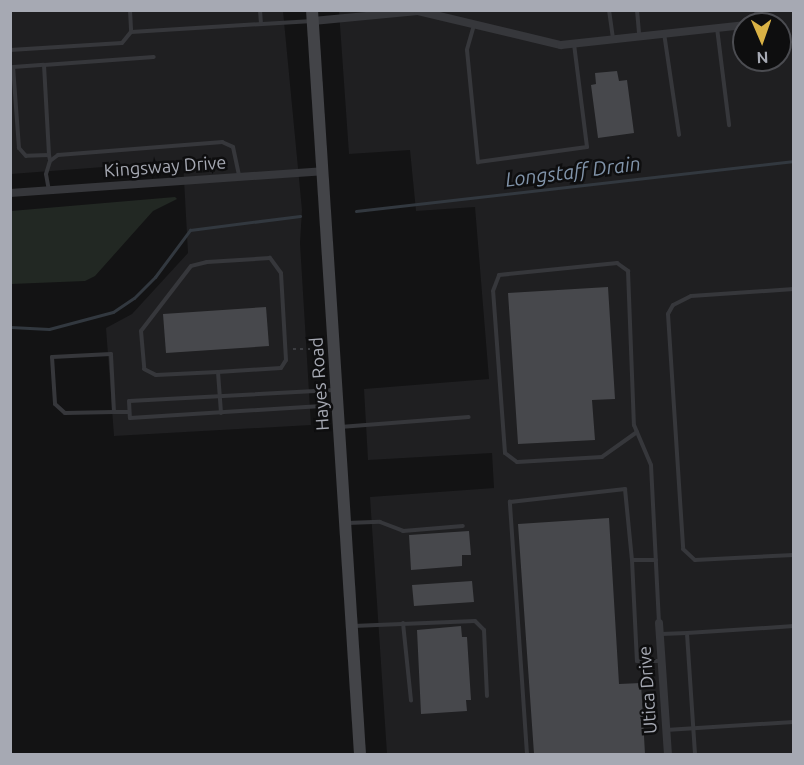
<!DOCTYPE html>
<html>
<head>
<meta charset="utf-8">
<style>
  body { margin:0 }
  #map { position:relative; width:804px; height:765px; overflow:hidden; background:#131314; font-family:Ubuntu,sans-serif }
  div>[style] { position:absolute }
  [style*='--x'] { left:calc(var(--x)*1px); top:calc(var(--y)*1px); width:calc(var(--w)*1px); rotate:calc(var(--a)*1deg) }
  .built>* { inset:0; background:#1f1f21 }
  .green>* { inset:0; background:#222823 }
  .stream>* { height:3px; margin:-1.5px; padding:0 1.5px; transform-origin:1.5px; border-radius:1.5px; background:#32383f }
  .building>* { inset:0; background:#47484c }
  .path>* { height:1.5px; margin-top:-0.75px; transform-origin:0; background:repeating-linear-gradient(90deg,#3c3d41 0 3px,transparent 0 7.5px) }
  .service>* { height:4px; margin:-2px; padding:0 2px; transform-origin:2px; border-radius:2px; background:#36373b }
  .minor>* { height:8px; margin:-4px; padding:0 4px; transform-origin:4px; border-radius:4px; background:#36373b }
  .secondary>* { height:12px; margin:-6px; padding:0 6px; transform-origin:6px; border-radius:6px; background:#434448 }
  span { translate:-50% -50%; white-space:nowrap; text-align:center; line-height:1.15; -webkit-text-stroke:5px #0e0e0f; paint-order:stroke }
  .street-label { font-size:18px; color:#a6a9b3 }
  .water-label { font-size:20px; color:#8194aa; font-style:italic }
  .frame { position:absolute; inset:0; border:12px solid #a6a9b3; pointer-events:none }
  .north { position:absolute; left:732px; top:12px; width:60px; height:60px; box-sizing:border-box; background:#0e0e0f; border:2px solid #4b4c51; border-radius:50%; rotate:178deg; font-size:16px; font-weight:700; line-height:24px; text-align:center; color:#a6a9b3 }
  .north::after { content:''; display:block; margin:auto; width:21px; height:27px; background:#dab245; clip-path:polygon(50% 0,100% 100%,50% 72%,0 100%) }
</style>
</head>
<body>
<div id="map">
  <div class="built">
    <i style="clip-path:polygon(11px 11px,283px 11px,302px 210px,300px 243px,311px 425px,114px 436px,106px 328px,132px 314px,188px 253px,183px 161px,11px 174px)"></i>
    <i style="clip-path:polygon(evenodd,339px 11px,793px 11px,793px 754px,387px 754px,370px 497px,494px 488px,492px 453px,368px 460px,364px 389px,489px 379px,475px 207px,416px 211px,410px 150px,349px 154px,339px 11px,744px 24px,780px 24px,780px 60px,744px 60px,744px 24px)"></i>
  </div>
  <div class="green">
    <i style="clip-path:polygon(175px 197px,177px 199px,153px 211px,95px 276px,85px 281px,11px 284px,11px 211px)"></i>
  </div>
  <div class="stream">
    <i style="--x:356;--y:211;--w:441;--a:-6.5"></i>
    <i style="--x:10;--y:327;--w:39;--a:3"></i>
    <i style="--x:49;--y:329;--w:66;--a:-14.9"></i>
    <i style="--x:113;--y:312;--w:25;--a:-34"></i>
    <i style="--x:134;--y:298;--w:30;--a:-45"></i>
    <i style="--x:155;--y:277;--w:59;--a:-53.3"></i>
    <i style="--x:190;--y:230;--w:111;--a:-7.3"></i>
  </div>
  <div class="building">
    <i style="clip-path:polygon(617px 71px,619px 81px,627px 80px,634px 133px,598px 138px,591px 85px,596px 84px,595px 73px)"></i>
    <i style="clip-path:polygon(608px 287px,615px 399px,592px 400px,595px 440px,518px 444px,508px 293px)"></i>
    <i style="clip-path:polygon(266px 307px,269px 346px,166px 353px,163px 314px)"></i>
    <i style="clip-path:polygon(609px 518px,619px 684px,641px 683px,645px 754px,534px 754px,518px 524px)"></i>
    <i style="clip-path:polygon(469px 531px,471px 555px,462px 555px,462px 566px,411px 570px,409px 535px)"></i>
    <i style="clip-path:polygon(472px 581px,474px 602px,414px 606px,412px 585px)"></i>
    <i style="clip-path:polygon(461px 626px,462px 637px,467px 637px,471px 700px,466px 700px,467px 711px,421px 714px,417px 630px)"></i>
  </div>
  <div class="path">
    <i style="--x:293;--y:349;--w:17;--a:0"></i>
  </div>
  <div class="service">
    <i style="--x:130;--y:10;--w:22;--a:87"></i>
    <i style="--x:131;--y:32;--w:178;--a:-3.5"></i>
    <i style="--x:260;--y:10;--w:13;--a:86"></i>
    <i style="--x:609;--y:10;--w:28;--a:82"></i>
    <i style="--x:637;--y:10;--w:25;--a:85"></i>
    <i style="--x:474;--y:25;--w:26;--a:106"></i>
    <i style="--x:467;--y:50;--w:113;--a:84.4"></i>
    <i style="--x:478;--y:162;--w:110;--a:-7.8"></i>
    <i style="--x:587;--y:147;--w:104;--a:-97.2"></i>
    <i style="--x:717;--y:28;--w:98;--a:82.9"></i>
    <i style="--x:664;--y:33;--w:103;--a:81.6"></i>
    <i style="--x:10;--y:50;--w:112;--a:-3.6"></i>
    <i style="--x:122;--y:43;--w:14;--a:-51"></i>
    <i style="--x:44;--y:65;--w:110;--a:-4.2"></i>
    <i style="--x:49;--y:155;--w:23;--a:178"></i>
    <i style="--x:26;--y:156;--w:11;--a:-131"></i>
    <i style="--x:19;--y:148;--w:81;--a:-94.2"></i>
    <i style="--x:13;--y:67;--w:31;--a:-4"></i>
    <i style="--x:44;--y:65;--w:90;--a:86.8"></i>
    <i style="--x:49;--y:155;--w:5;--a:79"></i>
    <i style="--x:49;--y:191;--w:17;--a:-100"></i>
    <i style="--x:46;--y:174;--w:14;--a:-73"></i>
    <i style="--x:50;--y:161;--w:10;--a:-37"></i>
    <i style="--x:58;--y:155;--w:165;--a:-4.5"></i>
    <i style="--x:222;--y:142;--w:12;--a:24"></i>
    <i style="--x:233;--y:147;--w:30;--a:78"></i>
    <i style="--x:794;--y:289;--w:103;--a:176.1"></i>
    <i style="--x:691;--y:296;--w:20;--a:153"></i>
    <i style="--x:673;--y:305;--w:10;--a:119"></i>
    <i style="--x:668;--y:314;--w:235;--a:86.3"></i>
    <i style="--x:683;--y:549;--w:16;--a:43"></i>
    <i style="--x:695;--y:560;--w:99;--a:-2.9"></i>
    <i style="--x:218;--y:372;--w:63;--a:-3.6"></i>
    <i style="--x:281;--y:368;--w:9;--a:-58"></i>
    <i style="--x:286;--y:360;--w:87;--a:-93.3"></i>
    <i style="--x:281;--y:273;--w:19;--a:-126"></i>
    <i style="--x:270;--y:258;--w:63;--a:176.4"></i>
    <i style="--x:207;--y:262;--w:16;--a:166"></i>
    <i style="--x:191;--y:266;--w:82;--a:127.6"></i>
    <i style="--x:141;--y:331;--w:38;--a:85"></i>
    <i style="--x:144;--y:369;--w:13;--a:27"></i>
    <i style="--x:156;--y:375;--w:62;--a:-2.8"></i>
    <i style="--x:218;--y:372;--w:41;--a:85.8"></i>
    <i style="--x:334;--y:390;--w:205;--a:176.9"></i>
    <i style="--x:129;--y:401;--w:17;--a:87"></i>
    <i style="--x:130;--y:418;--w:204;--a:-3.6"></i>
    <i style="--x:114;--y:412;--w:58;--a:-93"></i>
    <i style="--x:111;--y:354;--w:59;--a:177.1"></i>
    <i style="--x:52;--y:357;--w:47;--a:86.3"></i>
    <i style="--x:55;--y:404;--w:13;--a:42"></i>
    <i style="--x:65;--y:413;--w:49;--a:-1.2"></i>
    <i style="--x:114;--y:412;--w:15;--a:0"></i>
    <i style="--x:340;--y:427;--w:129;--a:-4.4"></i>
    <i style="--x:637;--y:432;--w:43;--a:144.5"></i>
    <i style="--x:602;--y:457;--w:85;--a:176.6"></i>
    <i style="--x:517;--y:462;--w:15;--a:-143"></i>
    <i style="--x:505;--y:453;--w:162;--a:-94.2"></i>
    <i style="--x:493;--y:291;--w:17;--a:-69"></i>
    <i style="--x:499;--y:275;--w:119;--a:-5.8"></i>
    <i style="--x:617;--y:263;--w:14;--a:36"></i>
    <i style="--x:628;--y:271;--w:154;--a:87.8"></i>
    <i style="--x:634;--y:425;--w:43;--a:67"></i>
    <i style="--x:651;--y:465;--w:157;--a:87.1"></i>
    <i style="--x:347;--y:523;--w:33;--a:-2"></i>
    <i style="--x:380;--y:522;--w:25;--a:21"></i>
    <i style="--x:403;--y:531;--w:60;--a:-4.8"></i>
    <i style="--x:632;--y:560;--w:101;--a:87.2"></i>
    <i style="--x:637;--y:661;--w:24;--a:0"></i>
    <i style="--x:403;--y:623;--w:78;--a:84.1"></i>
    <i style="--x:353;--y:626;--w:122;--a:-2.3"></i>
    <i style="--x:475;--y:621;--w:13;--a:45"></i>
    <i style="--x:484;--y:630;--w:66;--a:87.4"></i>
    <i style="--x:661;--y:634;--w:26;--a:-2"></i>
    <i style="--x:666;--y:730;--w:128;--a:-3.6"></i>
    <i style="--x:527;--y:754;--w:253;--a:-93.9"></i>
    <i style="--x:510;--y:502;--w:116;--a:-6.4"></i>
    <i style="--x:625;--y:489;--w:71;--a:84.4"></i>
    <i style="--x:632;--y:560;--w:24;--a:0"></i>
    <i style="--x:695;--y:754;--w:121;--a:-93.8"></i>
    <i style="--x:687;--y:633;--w:107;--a:-3.7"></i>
  </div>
  <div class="minor">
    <i style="--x:313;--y:21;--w:105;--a:-5.4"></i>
    <i style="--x:418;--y:11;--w:147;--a:13.4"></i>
    <i style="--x:561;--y:45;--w:184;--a:-6.2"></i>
    <i style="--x:747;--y:24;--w:12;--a:-31"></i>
    <i style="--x:757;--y:18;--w:8;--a:-76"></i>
    <i style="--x:10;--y:193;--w:313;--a:-4"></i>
    <i style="--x:659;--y:623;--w:131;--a:86.1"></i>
  </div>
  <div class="secondary">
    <i style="--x:312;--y:10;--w:746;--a:86.31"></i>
  </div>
  <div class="street-label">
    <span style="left:165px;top:166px;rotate:-4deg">Kingsway Drive</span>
    <span style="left:319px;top:384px;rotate:-94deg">Hayes Road</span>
    <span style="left:647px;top:690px;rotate:-94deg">Utica Drive</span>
  </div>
  <div class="water-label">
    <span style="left:573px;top:171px;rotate:-7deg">Longstaff Drain</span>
  </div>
  <div class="frame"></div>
  <div class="north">N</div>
</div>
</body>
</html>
